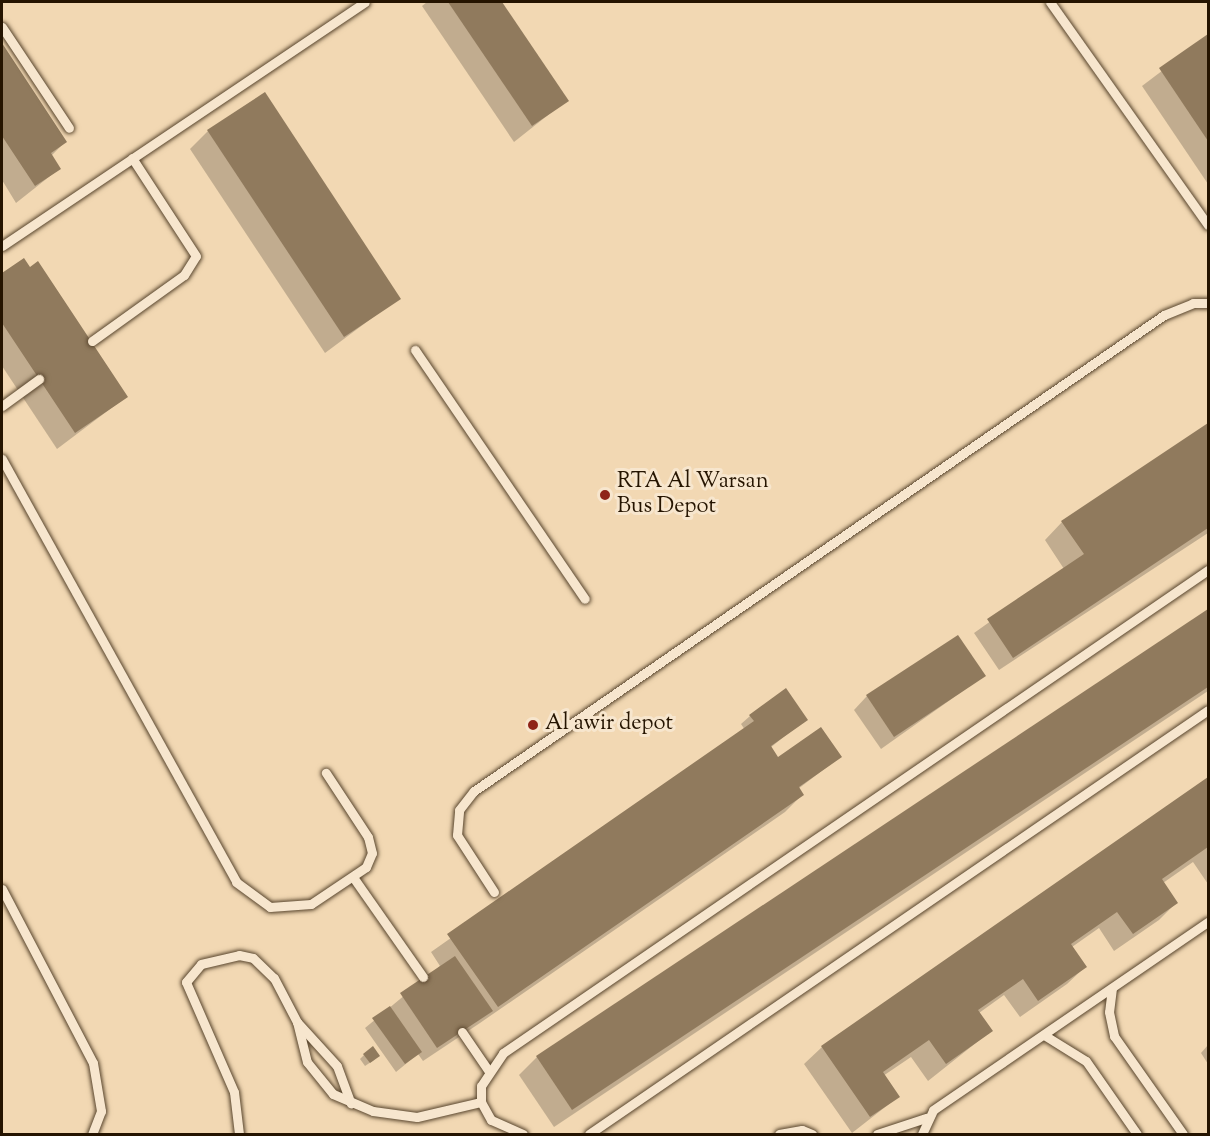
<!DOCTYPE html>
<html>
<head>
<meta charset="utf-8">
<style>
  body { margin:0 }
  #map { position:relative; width:1210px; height:1136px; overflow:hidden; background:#f2d8b3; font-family:"Sorts Mill Goudy",serif }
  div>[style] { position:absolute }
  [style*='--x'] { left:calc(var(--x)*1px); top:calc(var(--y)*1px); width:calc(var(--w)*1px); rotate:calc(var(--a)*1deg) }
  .shadow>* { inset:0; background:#0003 }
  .building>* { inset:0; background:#907a5d }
  .roads { filter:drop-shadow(0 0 2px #58452d) drop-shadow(0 0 2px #58452d) }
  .lane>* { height:9px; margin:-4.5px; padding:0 4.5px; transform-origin:4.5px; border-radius:4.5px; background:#f7e6ce }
  .dots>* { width:16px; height:16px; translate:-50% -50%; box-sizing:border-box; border:3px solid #f7e6ce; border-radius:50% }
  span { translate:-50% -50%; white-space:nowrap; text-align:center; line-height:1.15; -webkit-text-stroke:6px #f7e6ce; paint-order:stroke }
  .poi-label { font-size:22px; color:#251400 }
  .left { translate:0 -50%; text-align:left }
  .frame { position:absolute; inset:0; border:3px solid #251400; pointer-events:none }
</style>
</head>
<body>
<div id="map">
  <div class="shadow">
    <i style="clip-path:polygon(427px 2px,500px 2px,567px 100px,514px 142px,422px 6px)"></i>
    <i style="clip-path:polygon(1208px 36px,1208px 184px,1142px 86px)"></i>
    <i style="clip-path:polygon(2px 46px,65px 142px,51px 156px,59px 169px,16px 203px,2px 180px)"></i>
    <i style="clip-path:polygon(208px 131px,399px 298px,325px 353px,190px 149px)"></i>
    <i style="clip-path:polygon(23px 260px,126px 397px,57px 449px,2px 366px,2px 274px)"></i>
    <i style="clip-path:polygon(1208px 425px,1208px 533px,999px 670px,974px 633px,1064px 569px,1045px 540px,1062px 522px)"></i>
    <i style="clip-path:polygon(1208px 610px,1208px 691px,554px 1127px,519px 1075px,537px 1057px)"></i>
    <i style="clip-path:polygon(984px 676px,881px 749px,854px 710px,867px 696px)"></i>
    <i style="clip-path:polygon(750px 716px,806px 719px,770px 748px,778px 759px,840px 757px,798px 789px,802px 795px,785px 812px,480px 1023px,423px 1061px,418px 1054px,396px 1072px,365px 1028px,440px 966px,431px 952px,745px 730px,741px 724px)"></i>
    <i style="clip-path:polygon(1208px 779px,1208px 884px,1193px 862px,1163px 883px,1176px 903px,1159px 920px,1114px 951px,1099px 928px,1072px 947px,1085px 967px,1067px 984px,1020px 1017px,1004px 995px,979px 1013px,991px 1031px,928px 1081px,911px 1057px,883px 1076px,898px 1097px,852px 1133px,804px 1064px,822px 1047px)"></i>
    <i style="clip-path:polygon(1208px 1045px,1208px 1064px,1201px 1053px)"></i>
    <i style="clip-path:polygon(364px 1055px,374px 1060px,365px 1066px,360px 1059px)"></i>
  </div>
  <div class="building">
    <i style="clip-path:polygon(448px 2px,502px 2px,569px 101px,532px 126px)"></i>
    <i style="clip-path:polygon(1208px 34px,1208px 141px,1159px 68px)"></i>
    <i style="clip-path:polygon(2px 43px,67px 142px,51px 153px,61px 169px,35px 186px,2px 136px)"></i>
    <i style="clip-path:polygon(265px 92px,401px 299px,344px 337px,207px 130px)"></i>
    <i style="clip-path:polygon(24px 258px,30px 267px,38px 261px,128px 397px,75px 433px,2px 323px,2px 273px)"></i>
    <i style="clip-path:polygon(1208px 423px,1208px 528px,1013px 658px,987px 619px,1084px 554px,1061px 521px)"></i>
    <i style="clip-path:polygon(1208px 609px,1208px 687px,572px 1110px,536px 1056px)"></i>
    <i style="clip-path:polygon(958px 635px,986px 676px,894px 737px,866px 695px)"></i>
    <i style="clip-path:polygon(786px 688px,808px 720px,771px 746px,778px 757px,821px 727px,842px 757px,799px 787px,804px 795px,498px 1007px,447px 934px,754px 721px,749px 715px)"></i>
    <i style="clip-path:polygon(1208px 777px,1208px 847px,1162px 879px,1178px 903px,1133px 934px,1117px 912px,1071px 944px,1087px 967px,1038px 1001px,1023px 979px,978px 1010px,993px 1031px,946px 1064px,929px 1040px,883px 1072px,900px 1097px,870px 1117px,821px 1046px)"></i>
    <i style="clip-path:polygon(455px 956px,493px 1011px,437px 1048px,400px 993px)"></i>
    <i style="clip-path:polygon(390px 1006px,422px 1052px,405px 1064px,372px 1018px)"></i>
    <i style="clip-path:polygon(373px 1046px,380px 1056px,370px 1063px,363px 1054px)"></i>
  </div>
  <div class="roads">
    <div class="lane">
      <i style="--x:1050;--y:2;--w:273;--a:54.7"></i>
      <i style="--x:2;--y:27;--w:121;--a:56.4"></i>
      <i style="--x:2;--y:246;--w:437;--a:-33.9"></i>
      <i style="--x:92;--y:341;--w:113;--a:-35.7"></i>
      <i style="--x:184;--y:275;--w:22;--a:-58"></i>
      <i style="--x:196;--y:256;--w:117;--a:-123.1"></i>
      <i style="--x:415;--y:350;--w:301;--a:55.7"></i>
      <i style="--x:2;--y:406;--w:46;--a:-36.1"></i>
      <i style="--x:2;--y:459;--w:483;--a:61"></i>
      <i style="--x:236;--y:882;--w:42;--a:36.3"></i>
      <i style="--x:270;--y:907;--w:41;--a:-4.2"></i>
      <i style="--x:311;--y:904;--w:66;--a:-33.9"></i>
      <i style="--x:366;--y:867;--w:15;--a:-67"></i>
      <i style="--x:372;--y:853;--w:16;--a:-104"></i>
      <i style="--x:368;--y:837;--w:77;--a:-123.3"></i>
      <i style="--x:353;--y:877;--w:122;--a:55"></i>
      <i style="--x:2;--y:889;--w:196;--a:62.4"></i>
      <i style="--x:93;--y:1063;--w:49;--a:80.5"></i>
      <i style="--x:101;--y:1111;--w:25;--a:111"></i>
      <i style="--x:494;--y:892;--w:68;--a:-123"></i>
      <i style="--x:457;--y:835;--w:25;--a:-85"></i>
      <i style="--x:459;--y:810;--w:24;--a:-52"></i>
      <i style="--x:474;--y:791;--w:838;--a:-34.6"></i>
      <i style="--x:1164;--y:315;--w:31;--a:-22"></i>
      <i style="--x:1193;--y:303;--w:15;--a:0"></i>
      <i style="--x:1112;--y:988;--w:24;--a:97"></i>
      <i style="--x:1109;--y:1012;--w:25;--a:78"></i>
      <i style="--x:1114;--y:1036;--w:120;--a:54.9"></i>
      <i style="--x:297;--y:1022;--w:59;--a:47.7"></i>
      <i style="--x:337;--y:1066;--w:40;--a:69.8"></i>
      <i style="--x:462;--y:1032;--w:46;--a:55.6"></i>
      <i style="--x:1044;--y:1035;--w:49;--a:31.8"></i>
      <i style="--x:1086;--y:1061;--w:89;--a:55.1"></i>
      <i style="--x:239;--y:1134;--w:42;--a:-96.8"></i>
      <i style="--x:234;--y:1092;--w:120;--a:-113.6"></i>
      <i style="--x:186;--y:982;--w:23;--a:-50"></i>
      <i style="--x:201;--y:964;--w:39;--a:-13"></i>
      <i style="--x:239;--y:955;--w:14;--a:12"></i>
      <i style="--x:253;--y:958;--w:29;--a:44"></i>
      <i style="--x:274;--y:978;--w:50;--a:62.4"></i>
      <i style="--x:297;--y:1022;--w:41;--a:76"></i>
      <i style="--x:307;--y:1062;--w:41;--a:50.9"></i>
      <i style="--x:333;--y:1094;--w:43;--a:23"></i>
      <i style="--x:373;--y:1111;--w:44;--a:7.8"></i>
      <i style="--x:417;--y:1117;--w:66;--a:-13.2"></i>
      <i style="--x:523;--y:1134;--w:35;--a:-156"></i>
      <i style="--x:491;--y:1120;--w:21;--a:-119"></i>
      <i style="--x:481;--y:1102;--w:16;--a:-90"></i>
      <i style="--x:481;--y:1086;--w:40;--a:-56"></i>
      <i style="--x:503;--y:1053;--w:855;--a:-34.42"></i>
      <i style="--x:589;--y:1134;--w:750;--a:-34.41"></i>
      <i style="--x:779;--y:1134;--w:23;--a:-10"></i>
      <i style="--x:802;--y:1130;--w:11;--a:22"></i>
      <i style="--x:877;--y:1134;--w:52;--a:-18.1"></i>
      <i style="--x:922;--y:1134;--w:26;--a:-65"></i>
      <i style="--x:933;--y:1110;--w:333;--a:-34.4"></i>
    </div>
  </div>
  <div class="dots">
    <i style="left:605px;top:495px;background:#8f2418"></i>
    <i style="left:533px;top:725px;background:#8f2418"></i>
  </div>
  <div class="poi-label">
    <span class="left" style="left:617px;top:495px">RTA Al Warsan<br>Bus Depot</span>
    <span class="left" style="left:545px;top:725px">Al awir depot</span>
  </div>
  <div class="frame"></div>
</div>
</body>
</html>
